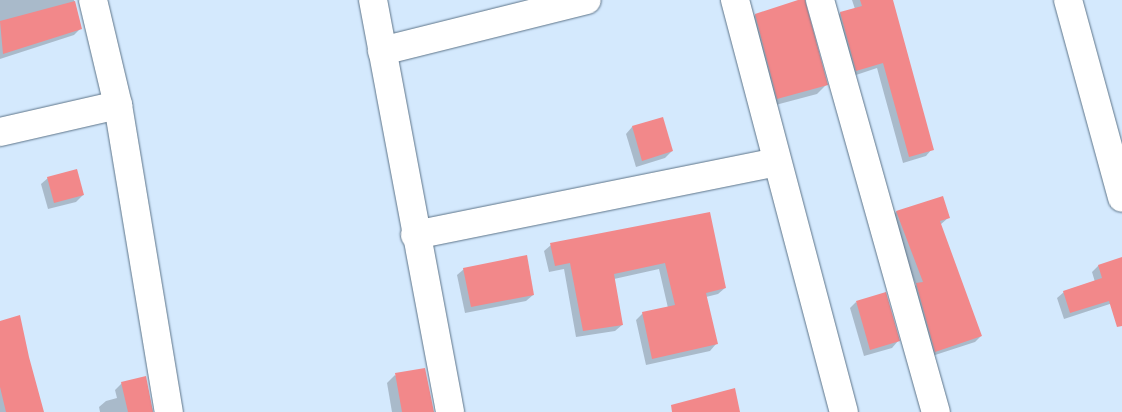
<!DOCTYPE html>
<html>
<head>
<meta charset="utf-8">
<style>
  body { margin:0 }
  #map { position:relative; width:1122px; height:412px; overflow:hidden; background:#d4e9fd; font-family:"PT Sans",sans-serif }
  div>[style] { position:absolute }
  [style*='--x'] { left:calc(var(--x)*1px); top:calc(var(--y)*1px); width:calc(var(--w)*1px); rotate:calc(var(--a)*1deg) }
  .shadow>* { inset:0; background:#0003 }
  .building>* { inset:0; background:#f2888a }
  .roads { filter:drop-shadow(0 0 1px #5d7489) drop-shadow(0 0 1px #5d7489) }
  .street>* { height:28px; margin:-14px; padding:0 14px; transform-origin:14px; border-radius:14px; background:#fff }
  span { translate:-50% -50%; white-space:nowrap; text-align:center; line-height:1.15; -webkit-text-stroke:4px #fff; paint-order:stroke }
</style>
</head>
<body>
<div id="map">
  <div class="shadow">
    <i style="clip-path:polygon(0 0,74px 0,81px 28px,74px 35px,0 59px)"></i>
    <i style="clip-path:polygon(804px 0,826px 85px,817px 94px,768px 107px,746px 24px,755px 15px)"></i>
    <i style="clip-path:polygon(852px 0,891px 0,932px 149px,926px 156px,903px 163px,877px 68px,850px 77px,834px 20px,840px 13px,855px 9px)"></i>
    <i style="clip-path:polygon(662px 118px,672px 151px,665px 158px,636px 167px,626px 134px,632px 127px)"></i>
    <i style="clip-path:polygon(48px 178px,83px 195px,76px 202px,48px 209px,41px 184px)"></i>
    <i style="clip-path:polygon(942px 198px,948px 218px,940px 225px,981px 336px,975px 342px,929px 357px,911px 291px,916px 285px,890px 218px,896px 212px)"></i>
    <i style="clip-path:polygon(709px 214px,725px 288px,718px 294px,706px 297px,716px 344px,710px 351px,646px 365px,636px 320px,643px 313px,668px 308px,659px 269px,614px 279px,622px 325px,615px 331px,576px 337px,564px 269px,549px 272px,544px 251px,551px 245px)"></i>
    <i style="clip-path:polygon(1098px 266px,1122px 267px,1122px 300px,1064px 319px,1057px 298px,1064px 292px,1095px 282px,1092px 272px)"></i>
    <i style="clip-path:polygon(464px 269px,533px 295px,526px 301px,465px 313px,457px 275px)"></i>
    <i style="clip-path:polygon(856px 302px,898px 341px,892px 348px,864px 356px,850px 308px)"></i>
    <i style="clip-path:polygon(0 322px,43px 412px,0 412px)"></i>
    <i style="clip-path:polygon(395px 375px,432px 412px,392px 412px,387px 383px)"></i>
    <i style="clip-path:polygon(145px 378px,153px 412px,100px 412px,99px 407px,106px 401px,117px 398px,115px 390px,122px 383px)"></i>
  </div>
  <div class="building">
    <i style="clip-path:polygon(798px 0,805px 0,828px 85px,777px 99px,755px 14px)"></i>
    <i style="clip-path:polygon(860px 0,893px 0,934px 150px,909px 157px,883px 63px,856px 71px,840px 12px,862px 6px)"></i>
    <i style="clip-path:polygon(75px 1px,82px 29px,3px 54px,0 21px)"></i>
    <i style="clip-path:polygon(663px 117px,673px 151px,642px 161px,632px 126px)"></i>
    <i style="clip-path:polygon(77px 169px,84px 195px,54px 203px,47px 177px)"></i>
    <i style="clip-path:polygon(943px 196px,950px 218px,940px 221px,982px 336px,935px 352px,916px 283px,923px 282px,896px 211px)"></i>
    <i style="clip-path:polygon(710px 212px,726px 288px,706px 293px,718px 344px,652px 359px,642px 312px,675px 305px,665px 263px,614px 274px,623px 325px,583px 331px,570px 263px,555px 266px,550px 243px)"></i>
    <i style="clip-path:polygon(527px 255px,534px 295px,471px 307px,463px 268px)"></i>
    <i style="clip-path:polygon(1122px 257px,1122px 326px,1117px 327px,1109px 301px,1070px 313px,1063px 291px,1102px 278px,1098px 265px)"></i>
    <i style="clip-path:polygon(886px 292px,900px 341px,870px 350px,856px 301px)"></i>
    <i style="clip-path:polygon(20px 315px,29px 357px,44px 412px,6px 412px,0 387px,0 321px)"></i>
    <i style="clip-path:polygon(425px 368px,434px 412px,402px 412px,395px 373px)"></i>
    <i style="clip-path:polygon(146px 376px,153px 412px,128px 412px,121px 382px)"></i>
    <i style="clip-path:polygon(735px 388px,740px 412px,672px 412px,671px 405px)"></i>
  </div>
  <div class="roads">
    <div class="street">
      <i style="--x:93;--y:0;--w:108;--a:76.6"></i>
      <i style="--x:118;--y:105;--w:311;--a:80.6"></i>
      <i style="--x:373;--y:0;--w:419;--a:79.4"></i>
      <i style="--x:735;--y:0;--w:426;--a:75.2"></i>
      <i style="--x:820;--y:0;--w:428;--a:74.3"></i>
      <i style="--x:1068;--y:0;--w:205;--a:74.7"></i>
      <i style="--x:382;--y:51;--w:211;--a:-14"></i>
      <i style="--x:0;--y:132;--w:121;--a:-12.9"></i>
      <i style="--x:415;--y:235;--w:368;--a:-11.4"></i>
    </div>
  </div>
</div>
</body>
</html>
